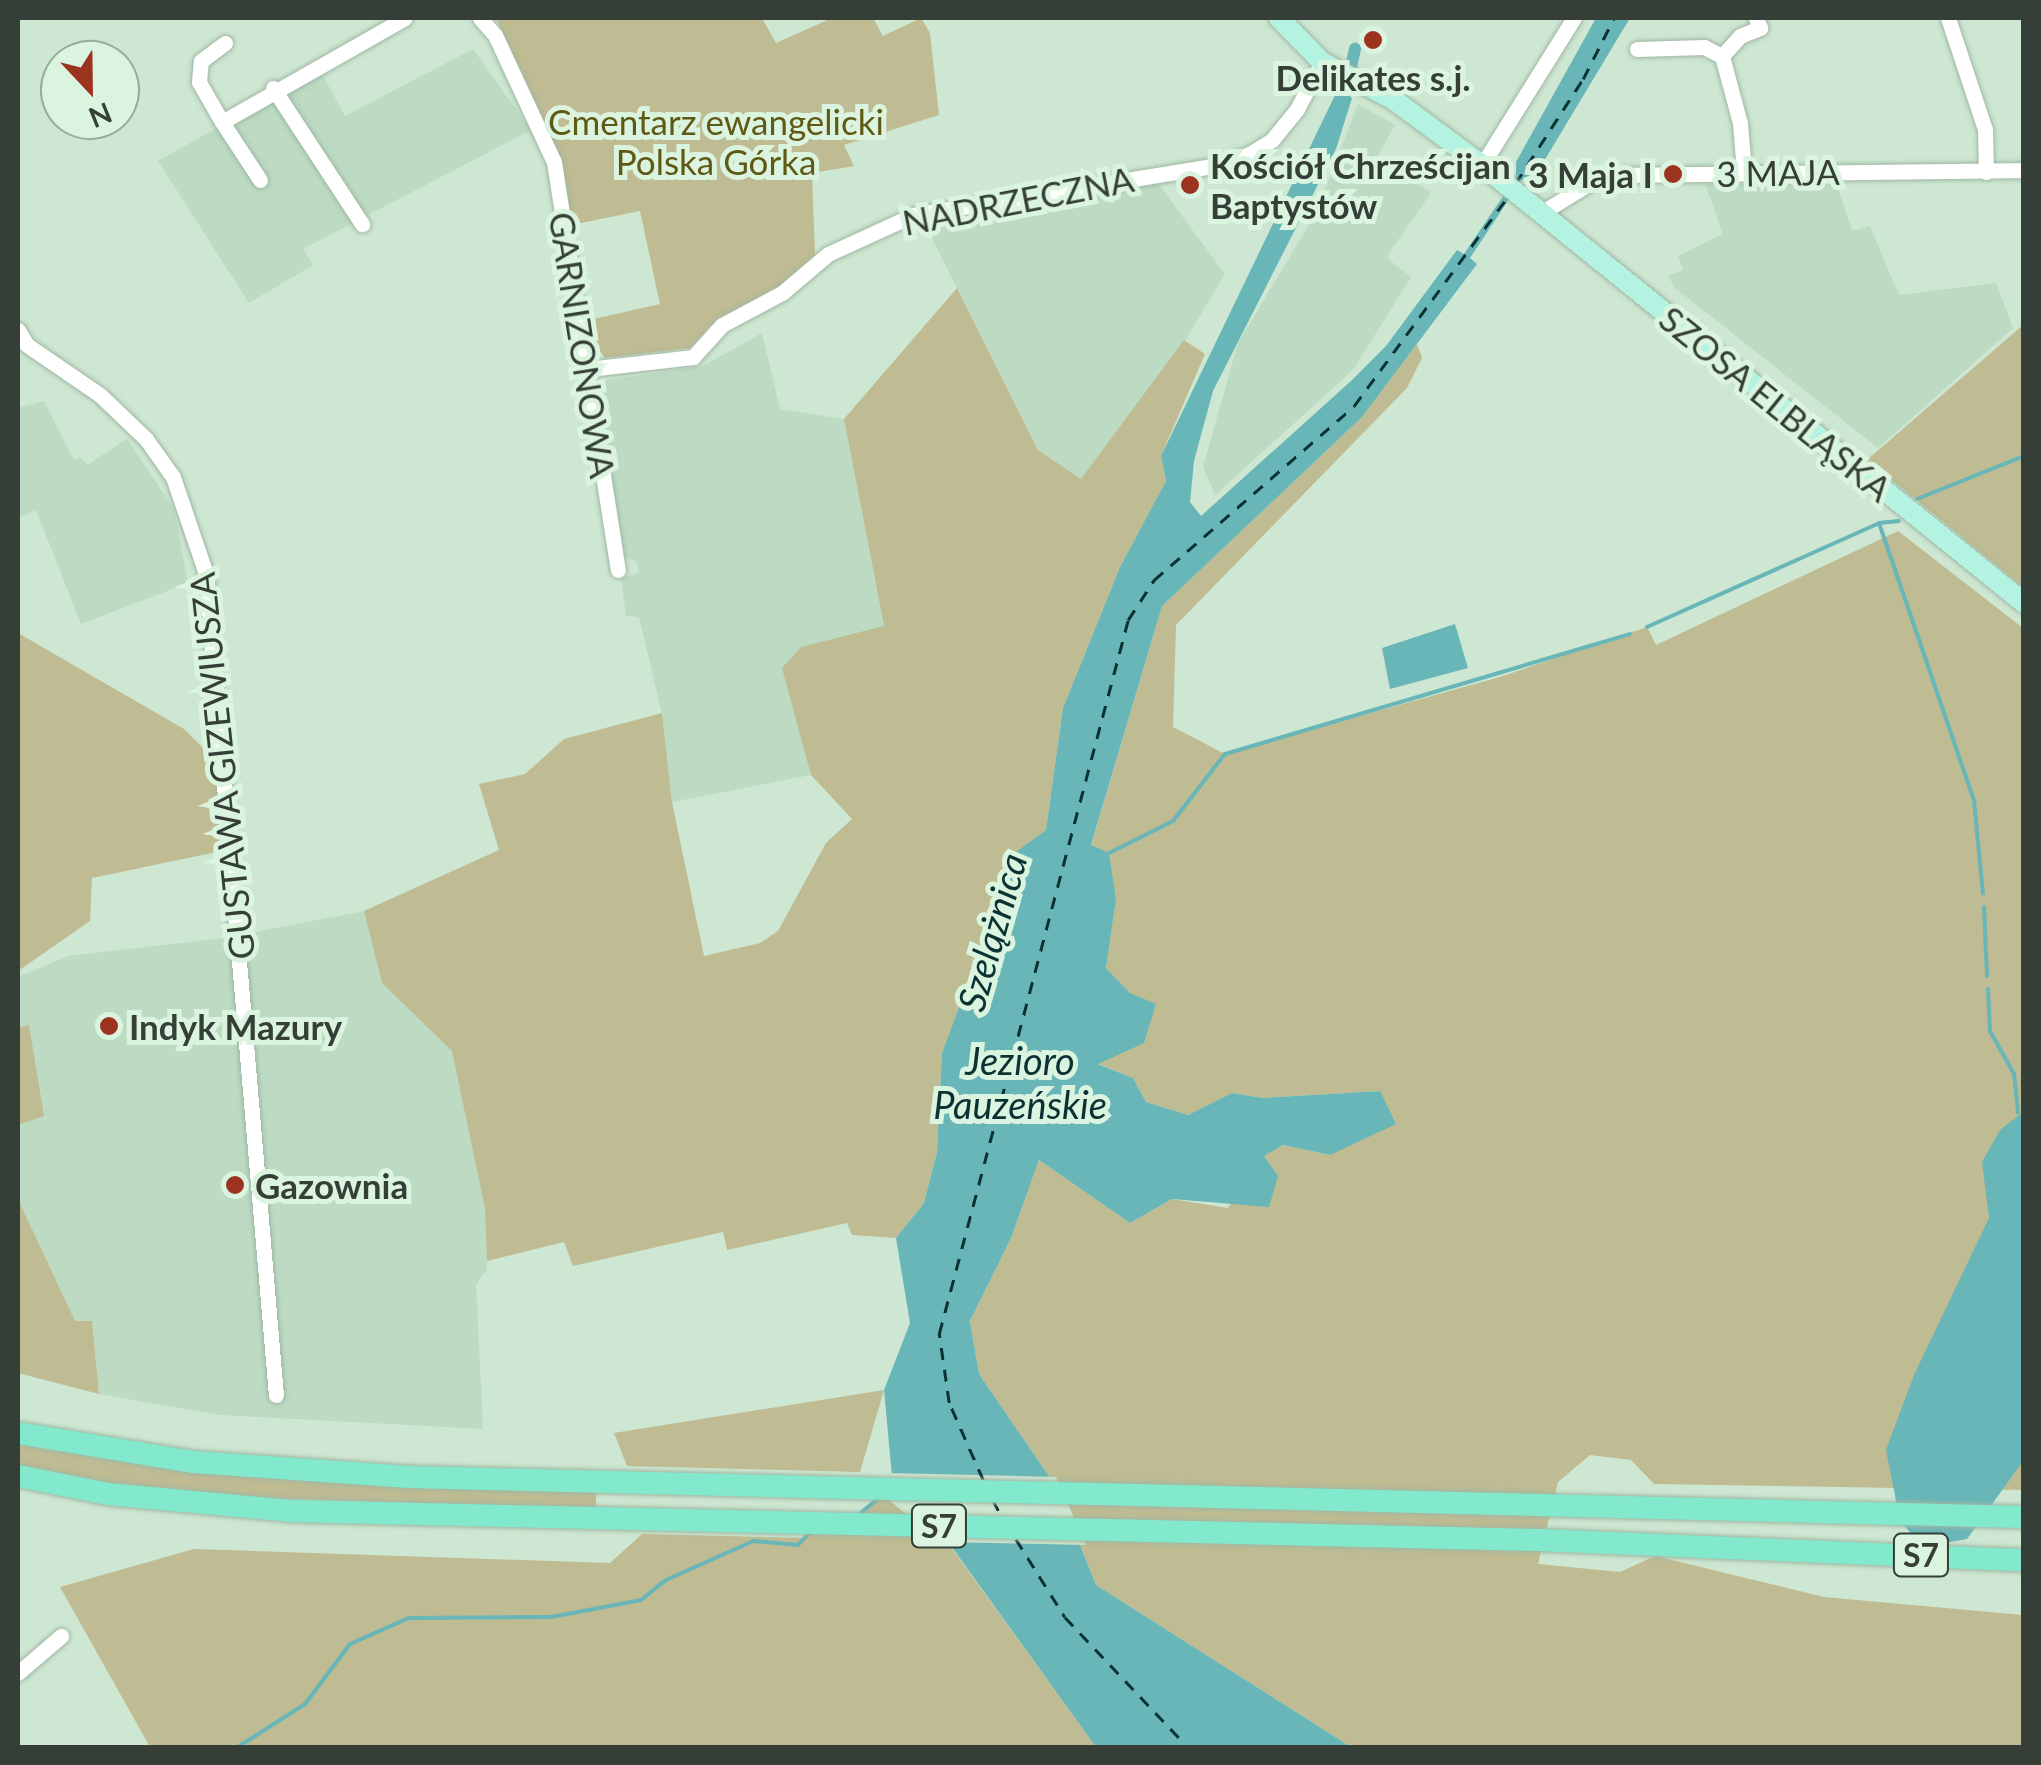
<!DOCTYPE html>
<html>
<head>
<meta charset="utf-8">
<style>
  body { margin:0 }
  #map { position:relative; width:2041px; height:1765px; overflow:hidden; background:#cee7d2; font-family:Lato,sans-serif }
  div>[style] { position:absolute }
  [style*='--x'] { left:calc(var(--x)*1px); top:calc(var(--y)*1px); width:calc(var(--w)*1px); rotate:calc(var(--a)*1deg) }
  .built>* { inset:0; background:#bcdbc2 }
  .green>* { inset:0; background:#bfbb92 }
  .water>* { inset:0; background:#68b6b8 }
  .pier>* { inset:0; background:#cee7d2 }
  .stream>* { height:4px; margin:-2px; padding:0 2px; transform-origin:2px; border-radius:2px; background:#68b6b8 }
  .canal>* { height:12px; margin:-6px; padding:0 6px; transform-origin:6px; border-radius:6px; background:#68b6b8 }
  .ferry>* { height:2.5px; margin-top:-1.25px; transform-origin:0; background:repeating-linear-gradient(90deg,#0a3233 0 12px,transparent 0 22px) }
  .roads { filter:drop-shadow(0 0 2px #9fb7a3) drop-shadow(0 0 2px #9fb7a3) }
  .minor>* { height:15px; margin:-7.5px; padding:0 7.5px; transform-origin:7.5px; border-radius:7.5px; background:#fff }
  .major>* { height:20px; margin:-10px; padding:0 10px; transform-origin:10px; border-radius:10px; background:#b4f2e1 }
  .highway>* { height:22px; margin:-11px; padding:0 11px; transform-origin:11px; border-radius:11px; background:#82e9cd }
  .dots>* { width:28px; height:28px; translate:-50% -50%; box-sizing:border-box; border:5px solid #dbf4df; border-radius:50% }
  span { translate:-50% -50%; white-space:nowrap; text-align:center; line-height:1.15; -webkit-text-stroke:10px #dbf4df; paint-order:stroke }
  .shield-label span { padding:2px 8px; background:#dbf4df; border:2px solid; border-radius:8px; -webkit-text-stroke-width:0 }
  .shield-label { font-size:32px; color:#353f37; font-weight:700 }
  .poi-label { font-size:35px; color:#353f37; font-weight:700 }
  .left { translate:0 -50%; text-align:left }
  .right { translate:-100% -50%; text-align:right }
  .park-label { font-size:35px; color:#605916 }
  .street-label { font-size:35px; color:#353f37 }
  .water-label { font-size:38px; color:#0a3233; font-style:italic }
  .frame { position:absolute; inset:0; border:20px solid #353f37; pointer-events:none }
  .north { position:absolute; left:40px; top:40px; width:100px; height:100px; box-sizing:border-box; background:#dbf4df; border:2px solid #99ac9c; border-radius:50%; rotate:158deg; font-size:28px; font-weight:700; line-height:40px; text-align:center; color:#353f37 }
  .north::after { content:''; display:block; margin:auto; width:35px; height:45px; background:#9c331f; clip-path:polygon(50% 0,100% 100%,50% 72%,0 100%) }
</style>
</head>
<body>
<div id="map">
  <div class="built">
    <i style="clip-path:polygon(473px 49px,531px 130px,303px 249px,313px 265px,249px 303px,158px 161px,320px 70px,345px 116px)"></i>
    <i style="clip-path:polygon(1358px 104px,1395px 125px,1378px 155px,1431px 193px,1389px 253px,1388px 259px,1411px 277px,1353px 370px,1215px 495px,1203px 467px,1238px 343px,1316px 213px)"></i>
    <i style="clip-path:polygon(1154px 178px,1225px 274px,1165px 374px,1081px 479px,1038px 450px,923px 220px)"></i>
    <i style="clip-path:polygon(1705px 184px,1837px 184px,1852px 231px,1870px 226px,1899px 295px,1996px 283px,2013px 328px,1878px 448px,1675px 288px,1668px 276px,1683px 270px,1678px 256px,1723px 234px)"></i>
    <i style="clip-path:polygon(762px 333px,780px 409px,844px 419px,884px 627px,801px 647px,783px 668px,811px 775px,672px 802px,662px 714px,639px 617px,626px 616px,621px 578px,639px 573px,637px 562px,625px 556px,595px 382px,703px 366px)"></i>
    <i style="clip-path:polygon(44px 401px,74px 460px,80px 457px,87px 465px,127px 439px,174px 509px,188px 583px,81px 624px,36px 510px,18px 518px,18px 408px)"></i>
    <i style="clip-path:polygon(364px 911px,382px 983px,452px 1050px,485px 1209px,487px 1270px,476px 1284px,483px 1429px,220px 1415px,99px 1394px,92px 1321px,75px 1321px,18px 1199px,18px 1125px,43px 1115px,28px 1025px,20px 1027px,18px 1017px,18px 977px,68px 956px,225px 938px)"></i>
  </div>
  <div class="green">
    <i style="clip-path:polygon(496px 18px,762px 18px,776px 43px,832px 18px,873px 18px,883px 36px,921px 18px,930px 33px,939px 115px,844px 145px,854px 166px,812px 173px,815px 255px,778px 287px,717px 319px,690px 348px,605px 358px,591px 340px,589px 320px,660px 304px,640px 211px,571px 225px,562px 161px)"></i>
    <i style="clip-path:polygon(957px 288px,1038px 450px,1081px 479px,1184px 340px,1205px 354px,1161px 456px,1166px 481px,1120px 567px,1063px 708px,1046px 830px,1017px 851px,942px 1053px,937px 1152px,924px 1203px,896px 1238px,852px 1235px,847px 1223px,727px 1250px,723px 1232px,573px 1266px,564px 1242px,487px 1261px,485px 1209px,452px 1051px,382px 983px,364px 911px,499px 850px,479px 784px,525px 774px,564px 739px,662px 713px,672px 802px,704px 956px,760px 943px,778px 931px,826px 843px,852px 819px,811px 775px,782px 668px,801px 647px,884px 626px,844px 419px)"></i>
    <i style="clip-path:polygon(2023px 325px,2024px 325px,2023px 587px,1867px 460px)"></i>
    <i style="clip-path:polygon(1417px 344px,1422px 358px,1407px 388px,1176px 625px,1173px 727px,1225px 754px,1503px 676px,1647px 627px,1656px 645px,1898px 531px,2023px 628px,2023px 1490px,1654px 1484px,1631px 1460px,1590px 1455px,1558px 1482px,1538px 1564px,1620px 1572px,1655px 1556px,1824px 1597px,2023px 1615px,2023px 1747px,1351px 1747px,1096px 1585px,1057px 1488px,979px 1374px,970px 1321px,1011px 1238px,1039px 1160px,1130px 1223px,1172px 1199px,1228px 1208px,1263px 1156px,1283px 1145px,1330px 1155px,1380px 1091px,1263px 1098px,1232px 1093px,1188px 1115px,1146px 1102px,1133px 1078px,1097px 1063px,1130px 993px,1106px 968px,1116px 898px,1091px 846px,1162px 606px,1362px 417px)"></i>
    <i style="clip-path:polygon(18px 633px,184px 729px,224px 769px,231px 849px,92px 878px,90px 921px,18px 971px)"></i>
    <i style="clip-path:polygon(18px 1017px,20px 1027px,29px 1025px,44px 1116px,18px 1125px)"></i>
    <i style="clip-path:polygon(18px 1199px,75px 1321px,92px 1321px,99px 1394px,18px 1373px)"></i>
    <i style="clip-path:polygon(884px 1390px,860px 1472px,627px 1466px,614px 1433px)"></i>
    <i style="clip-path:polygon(18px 1441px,596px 1490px,596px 1509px,180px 1495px,18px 1468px)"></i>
    <i style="clip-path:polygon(893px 1487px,942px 1535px,1096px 1747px,150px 1747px,60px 1587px,194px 1549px,610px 1563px,642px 1534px,804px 1538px,812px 1530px,844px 1525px)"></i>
  </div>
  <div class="water">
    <i style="clip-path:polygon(1596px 18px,1630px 18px,1538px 171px,1521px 181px,1470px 258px,1477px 264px,1362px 417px,1162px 606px,1091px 845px,1109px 853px,1116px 899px,1106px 968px,1130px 993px,1156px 1004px,1144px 1043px,1098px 1064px,1133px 1078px,1146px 1102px,1188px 1115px,1232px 1093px,1263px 1098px,1380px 1091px,1396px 1124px,1330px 1155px,1283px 1145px,1264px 1156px,1278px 1176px,1269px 1207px,1172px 1199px,1130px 1223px,1039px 1160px,1011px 1238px,970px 1321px,979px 1374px,1057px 1488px,1096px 1585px,1351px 1747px,1096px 1747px,943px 1535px,894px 1498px,884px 1390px,910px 1323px,896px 1238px,924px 1203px,937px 1152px,942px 1053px,1017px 851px,1046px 830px,1063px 708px,1120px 567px,1166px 481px,1161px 456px,1338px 89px,1352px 98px,1336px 149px,1213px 391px,1194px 461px,1190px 502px,1201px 516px,1351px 381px,1386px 346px,1457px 250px,1464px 254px,1516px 177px,1516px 162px)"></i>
    <i style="clip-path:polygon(1455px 624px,1468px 668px,1390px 689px,1382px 648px)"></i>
    <i style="clip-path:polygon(2023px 1112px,2023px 1461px,1967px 1539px,1923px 1547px,1900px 1521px,1886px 1450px,1914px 1375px,1989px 1218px,1982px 1162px,2000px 1130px)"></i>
  </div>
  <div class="pier">
    <i style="clip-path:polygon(887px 1473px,1056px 1477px,1086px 1545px,941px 1542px,890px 1501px)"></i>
  </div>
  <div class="stream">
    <i style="--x:1917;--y:499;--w:115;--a:-21.9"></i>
    <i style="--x:1879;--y:523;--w:294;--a:71.1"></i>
    <i style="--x:1974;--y:801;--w:93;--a:84.5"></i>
    <i style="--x:1647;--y:627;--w:254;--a:-24.1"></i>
    <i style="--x:1879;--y:523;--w:20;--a:-6"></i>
    <i style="--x:1109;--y:853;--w:72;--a:-26.6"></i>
    <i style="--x:1173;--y:821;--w:85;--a:-52.2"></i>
    <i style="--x:1225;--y:754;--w:422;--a:-16.5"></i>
    <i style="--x:1984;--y:907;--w:69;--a:87.5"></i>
    <i style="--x:1988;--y:989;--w:42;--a:87.3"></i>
    <i style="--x:1990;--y:1031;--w:49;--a:60.8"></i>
    <i style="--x:2014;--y:1074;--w:39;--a:84"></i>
    <i style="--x:858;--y:1515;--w:26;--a:-39"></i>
    <i style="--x:236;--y:1748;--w:82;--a:-32.5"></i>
    <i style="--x:305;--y:1704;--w:75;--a:-53.1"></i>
    <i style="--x:350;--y:1644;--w:64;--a:-23.8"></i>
    <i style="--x:409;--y:1618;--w:142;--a:-0.4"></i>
    <i style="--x:551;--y:1617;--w:92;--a:-10.7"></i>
    <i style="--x:641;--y:1600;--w:32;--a:-39"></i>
    <i style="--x:666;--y:1580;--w:95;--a:-24.1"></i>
    <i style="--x:753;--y:1541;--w:45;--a:5.1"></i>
    <i style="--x:798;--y:1545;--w:16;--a:-47"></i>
  </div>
  <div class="canal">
    <i style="--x:1341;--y:110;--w:63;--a:-77.1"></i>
  </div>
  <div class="ferry">
    <i style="--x:1515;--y:184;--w:125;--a:-57.1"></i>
    <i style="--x:1583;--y:79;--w:68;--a:-63.1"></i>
    <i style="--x:983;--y:1480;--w:84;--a:-113.8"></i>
    <i style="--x:949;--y:1403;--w:70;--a:-98.2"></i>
    <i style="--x:939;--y:1334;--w:739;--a:-75.17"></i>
    <i style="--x:1128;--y:620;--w:48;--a:-57"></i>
    <i style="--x:1154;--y:580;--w:265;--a:-41"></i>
    <i style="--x:1354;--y:406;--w:257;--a:-53.7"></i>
    <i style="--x:993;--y:1500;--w:17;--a:62"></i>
    <i style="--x:1016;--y:1539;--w:92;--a:57.9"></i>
    <i style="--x:1065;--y:1617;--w:180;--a:46.6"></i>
  </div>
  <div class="roads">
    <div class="minor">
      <i style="--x:480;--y:18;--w:23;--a:49"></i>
      <i style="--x:495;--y:35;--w:140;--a:65.1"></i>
      <i style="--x:554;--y:162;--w:413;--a:81.1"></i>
      <i style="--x:1948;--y:18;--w:117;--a:71.6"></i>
      <i style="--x:1985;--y:129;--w:43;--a:88.7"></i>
      <i style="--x:1637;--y:49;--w:67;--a:-1.7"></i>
      <i style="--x:1704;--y:47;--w:20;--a:27"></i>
      <i style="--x:1722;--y:56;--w:69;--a:75"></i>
      <i style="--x:1740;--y:123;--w:49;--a:85.3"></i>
      <i style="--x:1722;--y:56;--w:27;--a:-48"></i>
      <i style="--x:1740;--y:36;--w:22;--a:-22"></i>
      <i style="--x:1760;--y:28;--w:11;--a:-112"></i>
      <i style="--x:273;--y:88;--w:163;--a:56.8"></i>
      <i style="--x:222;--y:122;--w:46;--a:-119.9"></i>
      <i style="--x:199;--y:82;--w:21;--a:-85"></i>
      <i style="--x:201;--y:61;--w:30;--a:-37"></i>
      <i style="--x:1482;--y:165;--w:173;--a:-58"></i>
      <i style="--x:260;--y:180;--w:69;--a:-123.2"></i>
      <i style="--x:222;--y:122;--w:210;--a:-29.6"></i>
      <i style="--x:1541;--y:213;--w:57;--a:-31.5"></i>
      <i style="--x:1590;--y:183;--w:36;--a:-13"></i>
      <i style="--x:1625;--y:175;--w:399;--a:-0.7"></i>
      <i style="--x:18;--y:330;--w:17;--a:59"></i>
      <i style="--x:27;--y:345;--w:88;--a:34.4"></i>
      <i style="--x:100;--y:395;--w:64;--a:43.7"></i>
      <i style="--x:146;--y:439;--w:47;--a:54.6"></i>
      <i style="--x:173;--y:477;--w:102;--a:71.2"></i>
      <i style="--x:206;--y:574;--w:824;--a:85.13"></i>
      <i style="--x:588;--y:369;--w:106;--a:-6.5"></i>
      <i style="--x:693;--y:357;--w:43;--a:-47.8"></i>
      <i style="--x:722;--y:325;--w:68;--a:-28.1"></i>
      <i style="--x:782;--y:293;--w:60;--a:-40.3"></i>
      <i style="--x:828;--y:254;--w:94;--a:-24.6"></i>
      <i style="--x:913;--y:215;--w:308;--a:-9.3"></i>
      <i style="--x:1217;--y:165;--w:36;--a:-19"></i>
      <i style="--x:1251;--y:153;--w:25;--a:-32"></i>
      <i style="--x:1272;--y:140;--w:40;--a:-51"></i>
      <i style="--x:1297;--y:109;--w:53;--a:-62"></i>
      <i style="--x:18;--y:1673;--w:57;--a:-40.7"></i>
    </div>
    <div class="major">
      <i style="--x:1279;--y:18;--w:62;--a:45.7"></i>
      <i style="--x:1322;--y:62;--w:81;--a:27.8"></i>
      <i style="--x:1394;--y:100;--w:109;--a:36.5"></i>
      <i style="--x:1482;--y:165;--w:697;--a:38.94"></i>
    </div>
    <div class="highway">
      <i style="--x:18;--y:1433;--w:178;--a:9.4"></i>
      <i style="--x:194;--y:1462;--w:216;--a:4"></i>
      <i style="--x:409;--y:1477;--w:1615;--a:1.42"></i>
      <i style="--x:18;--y:1476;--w:92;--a:11.3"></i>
      <i style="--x:108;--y:1494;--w:183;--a:5.3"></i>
      <i style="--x:290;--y:1511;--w:1248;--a:1.33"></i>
      <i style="--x:1538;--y:1540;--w:486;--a:2.4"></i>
    </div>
  </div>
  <div class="dots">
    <i style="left:1373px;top:40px;background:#9c331f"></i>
    <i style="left:1673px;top:174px;background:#9c331f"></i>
    <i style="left:1190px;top:185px;background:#9c331f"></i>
    <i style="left:109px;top:1026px;background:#9c331f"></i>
    <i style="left:235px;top:1185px;background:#9c331f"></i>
  </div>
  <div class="shield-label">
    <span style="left:939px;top:1526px">S7</span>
    <span style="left:1921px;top:1555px">S7</span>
  </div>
  <div class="poi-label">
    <span style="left:1373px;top:77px">Delikates s.j.</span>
    <span class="left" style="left:1210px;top:185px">Kościół Chrześcijan<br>Baptystów</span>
    <span class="right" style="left:1653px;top:174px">3 Maja I</span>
    <span class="left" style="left:129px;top:1026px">Indyk Mazury</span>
    <span class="left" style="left:255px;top:1185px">Gazownia</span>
  </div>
  <div class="park-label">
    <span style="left:716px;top:141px">Cmentarz ewangelicki<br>Polska Górka</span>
  </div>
  <div class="street-label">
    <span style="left:1778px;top:172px;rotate:-1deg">3 MAJA</span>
    <span style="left:1018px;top:200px;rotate:-11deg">NADRZECZNA</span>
    <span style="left:583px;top:345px;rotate:81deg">GARNIZONOWA</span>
    <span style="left:1776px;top:403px;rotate:39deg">SZOSA ELBLĄSKA</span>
    <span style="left:221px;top:766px;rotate:-96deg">GUSTAWA GIZEWIUSZA</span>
  </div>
  <div class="water-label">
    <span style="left:992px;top:932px;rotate:-74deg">Szelążnica</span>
    <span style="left:1020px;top:1083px">Jezioro<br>Pauzeńskie</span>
  </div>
  <div class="frame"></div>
  <div class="north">N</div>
</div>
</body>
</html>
